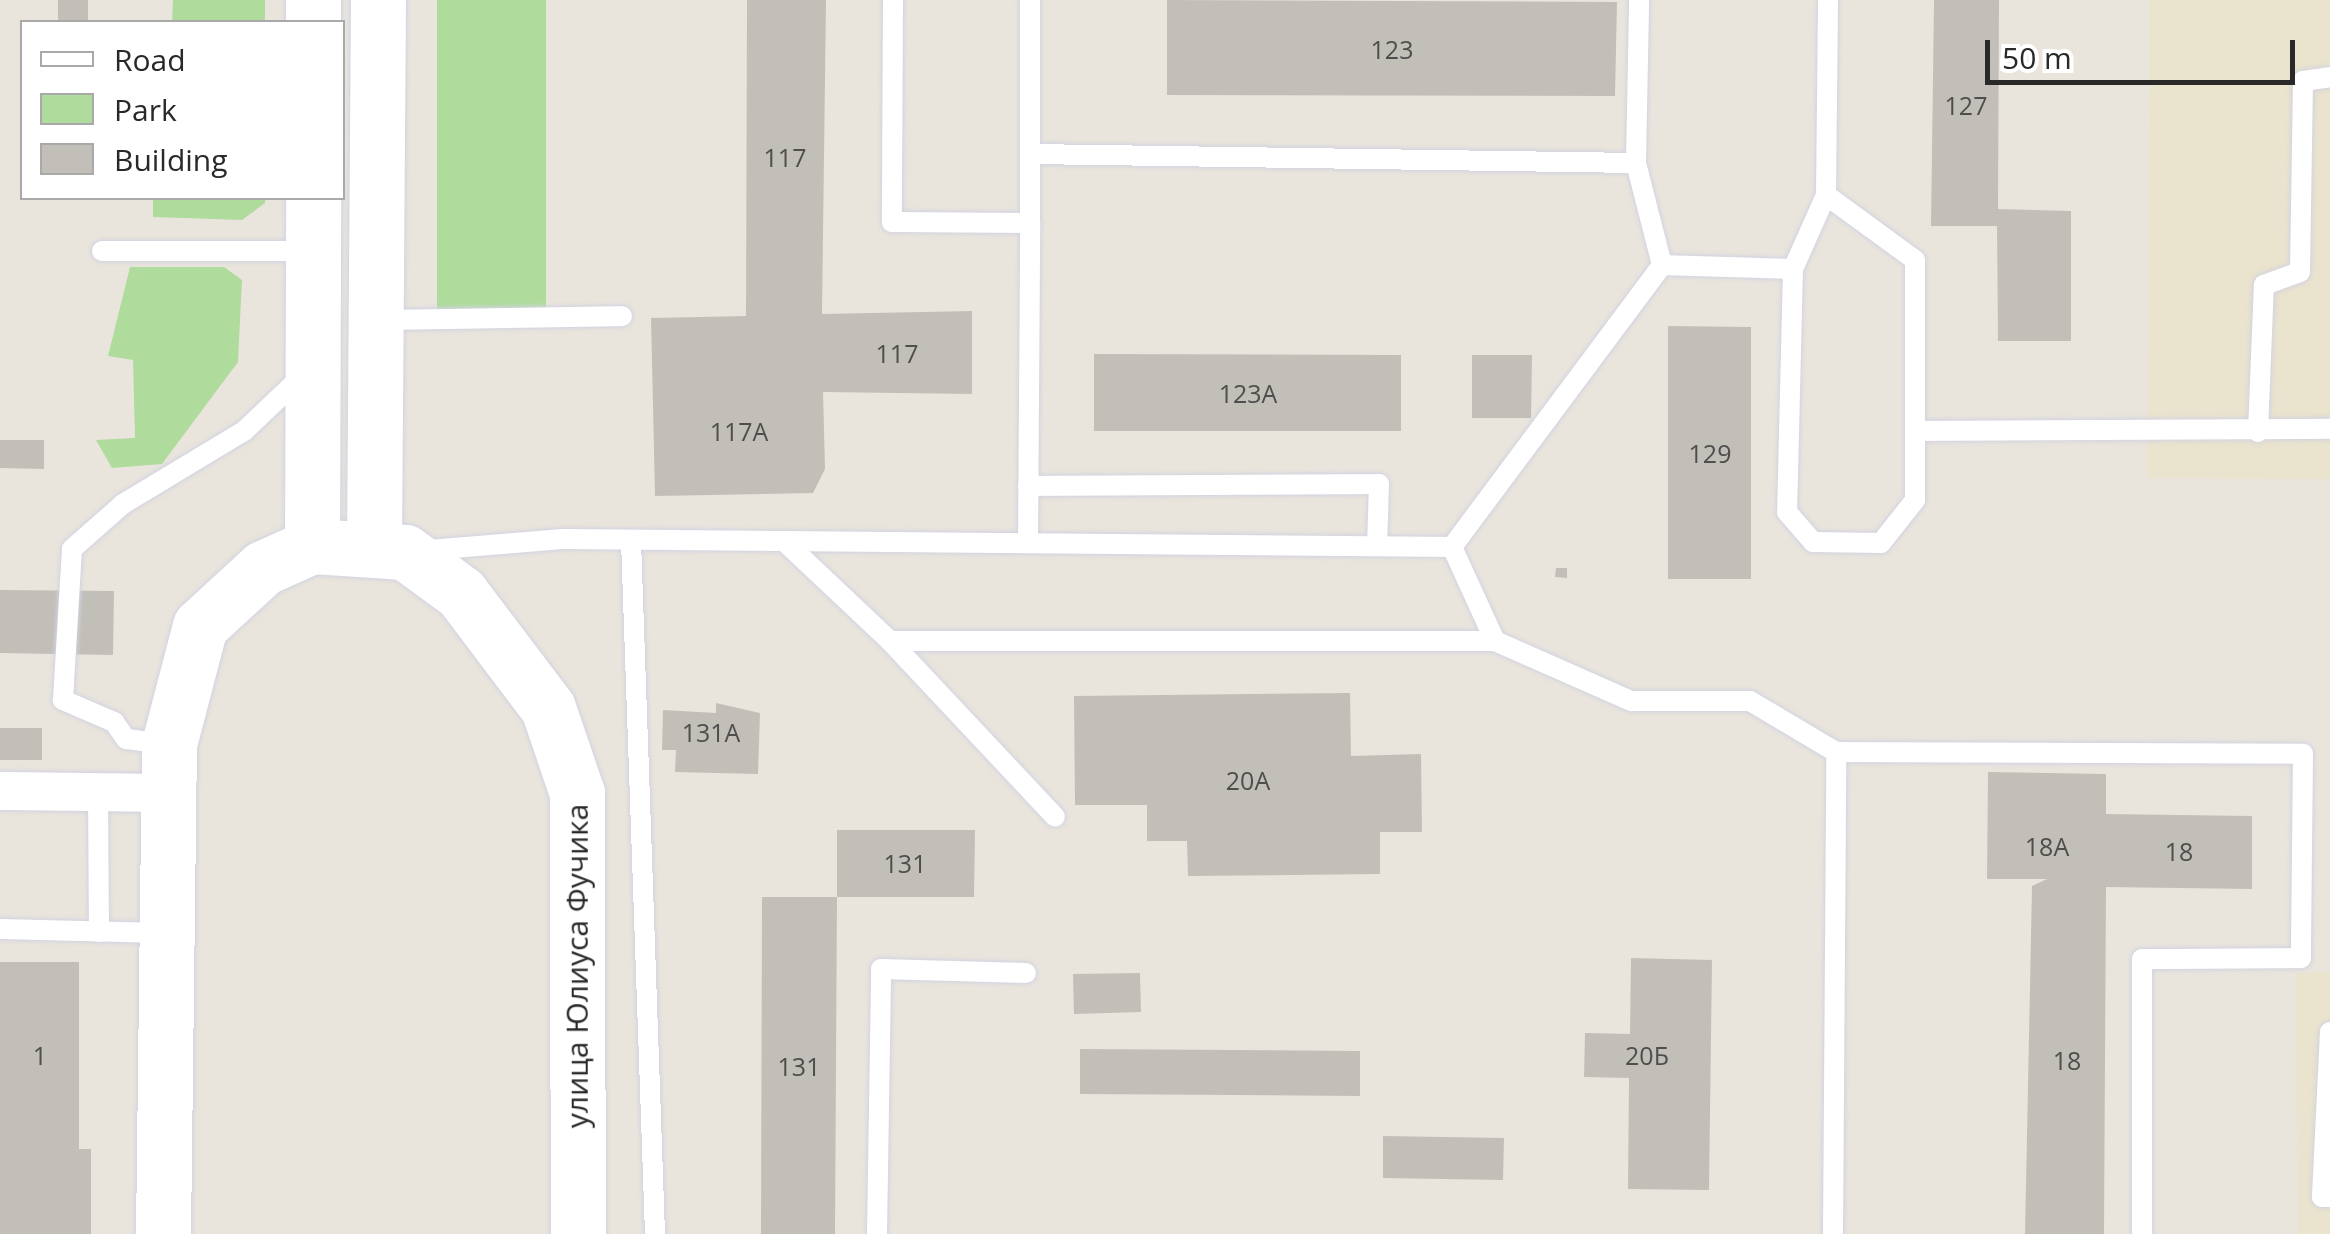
<!DOCTYPE html>
<html>
<head>
<meta charset="utf-8">
<style>
  body { margin:0 }
  #map { position:relative; width:2330px; height:1234px; overflow:hidden; background:#eae5dc; font-family:"Open Sans",sans-serif }
  div>[style] { position:absolute }
  [style*='--x'] { left:calc(var(--x)*1px); top:calc(var(--y)*1px); width:calc(var(--w)*1px); rotate:calc(var(--a)*1deg) }
  .education>* { inset:0; background:#eae3cd }
  .green>* { inset:0; background:#afdc9d }
  .building>* { inset:0; background:#c2bfb9 }
  .roads { filter:drop-shadow(0 0 2px #d2d3e1) drop-shadow(0 0 2px #d2d3e1) }
  .lane>* { height:20px; margin:-10px; padding:0 10px; transform-origin:10px; border-radius:10px; background:#fff }
  .street>* { height:38px; margin:-19px; padding:0 19px; transform-origin:19px; border-radius:19px; background:#fff }
  .secondary>* { height:55px; margin:-27.5px; padding:0 27.5px; transform-origin:27.5px; border-radius:27.5px; background:#fff }
  span { translate:-50% -50%; white-space:nowrap; text-align:center; line-height:1.15; -webkit-text-stroke:8px #fff; paint-order:stroke }
  .number-label { font-size:25px; color:#4f4e4d }
  .number-label span { -webkit-text-stroke-width:0 }
  .street-label { font-size:30px; color:#292929 }
  .legend { position:absolute; left:20px; top:20px; width:325px; height:180px; box-sizing:border-box; background:#fff; border:2px solid #a9a9a9; margin:0; padding:12px 18px; list-style:none; font-size:30px; color:#292929 }
  .legend li { display:flex; align-items:center; gap:20px; height:50px }
  .legend b { width:50px; border:2px solid #a9a9a9 }
  .scale { position:absolute; left:1985px; top:40px; width:310px; height:45px; box-sizing:border-box; border:5px solid #292929; border-top:0; padding-left:12px; font-size:30px; line-height:35px; white-space:nowrap; color:#292929; -webkit-text-stroke:8px #fff; paint-order:stroke }
</style>
</head>
<body>
<div id="map">
  <div class="education">
    <i style="clip-path:polygon(2150px 0,2330px 0,2330px 479px,2147px 478px)"></i>
    <i style="clip-path:polygon(2330px 972px,2330px 1234px,2298px 1234px,2296px 973px)"></i>
  </div>
  <div class="green">
    <i style="clip-path:polygon(173px 0,265px 0,265px 22px,172px 22px)"></i>
    <i style="clip-path:polygon(437px 0,546px 0,546px 312px,437px 312px)"></i>
    <i style="clip-path:polygon(153px 198px,265px 198px,265px 203px,242px 220px,153px 217px)"></i>
    <i style="clip-path:polygon(130px 267px,224px 267px,242px 280px,238px 362px,162px 464px,112px 468px,96px 440px,135px 438px,133px 360px,108px 356px)"></i>
  </div>
  <div class="building">
    <i style="clip-path:polygon(58px 0,88px 0,88px 22px,58px 22px)"></i>
    <i style="clip-path:polygon(747px 0,826px 0,822px 314px,972px 311px,972px 394px,823px 392px,825px 469px,813px 493px,655px 496px,651px 318px,746px 316px)"></i>
    <i style="clip-path:polygon(1167px 0,1617px 2px,1615px 96px,1167px 95px)"></i>
    <i style="clip-path:polygon(1934px 0,1999px 0,1998px 209px,2071px 211px,2071px 341px,1998px 341px,1997px 226px,1931px 226px)"></i>
    <i style="clip-path:polygon(1668px 326px,1751px 327px,1751px 579px,1668px 579px)"></i>
    <i style="clip-path:polygon(1094px 354px,1401px 355px,1401px 431px,1094px 431px)"></i>
    <i style="clip-path:polygon(1472px 355px,1532px 355px,1531px 418px,1472px 418px)"></i>
    <i style="clip-path:polygon(0 440px,44px 440px,44px 469px,0 468px)"></i>
    <i style="clip-path:polygon(1556px 568px,1567px 568px,1567px 578px,1555px 577px)"></i>
    <i style="clip-path:polygon(0 590px,114px 591px,113px 655px,0 653px)"></i>
    <i style="clip-path:polygon(1350px 693px,1351px 756px,1421px 754px,1422px 832px,1380px 832px,1380px 874px,1188px 876px,1187px 841px,1147px 841px,1147px 805px,1075px 805px,1074px 696px)"></i>
    <i style="clip-path:polygon(716px 703px,760px 713px,758px 774px,675px 772px,676px 750px,662px 750px,663px 710px,716px 713px)"></i>
    <i style="clip-path:polygon(0 728px,42px 728px,42px 760px,0 760px)"></i>
    <i style="clip-path:polygon(1988px 772px,2106px 774px,2106px 814px,2252px 816px,2252px 889px,2106px 887px,2104px 1234px,2025px 1234px,2032px 886px,2047px 879px,1987px 879px)"></i>
    <i style="clip-path:polygon(837px 830px,975px 830px,974px 897px,837px 897px,835px 1234px,761px 1234px,762px 897px,837px 897px)"></i>
    <i style="clip-path:polygon(1631px 958px,1712px 960px,1709px 1190px,1628px 1189px,1629px 1078px,1584px 1077px,1585px 1033px,1630px 1034px)"></i>
    <i style="clip-path:polygon(0 962px,79px 962px,79px 1149px,91px 1149px,91px 1234px,0 1234px)"></i>
    <i style="clip-path:polygon(1140px 973px,1141px 1012px,1074px 1014px,1073px 974px)"></i>
    <i style="clip-path:polygon(1080px 1049px,1360px 1051px,1360px 1096px,1080px 1094px)"></i>
    <i style="clip-path:polygon(1383px 1136px,1504px 1138px,1503px 1180px,1383px 1178px)"></i>
  </div>
  <div class="roads">
    <div class="lane">
      <i style="--x:893;--y:0;--w:222;--a:90.3"></i>
      <i style="--x:892;--y:222;--w:138;--a:0.4"></i>
      <i style="--x:1030;--y:223;--w:69;--a:-90"></i>
      <i style="--x:1030;--y:0;--w:154;--a:90"></i>
      <i style="--x:1030;--y:154;--w:606;--a:0.85"></i>
      <i style="--x:1636;--y:163;--w:163;--a:-88.9"></i>
      <i style="--x:1636;--y:163;--w:105;--a:75.7"></i>
      <i style="--x:1826;--y:195;--w:195;--a:-89.4"></i>
      <i style="--x:102;--y:251;--w:207;--a:0"></i>
      <i style="--x:379;--y:320;--w:243;--a:-0.9"></i>
      <i style="--x:1915;--y:431;--w:415;--a:-0.3"></i>
      <i style="--x:2258;--y:432;--w:147;--a:-87.7"></i>
      <i style="--x:2264;--y:285;--w:38;--a:-20"></i>
      <i style="--x:2300;--y:272;--w:191;--a:-89.1"></i>
      <i style="--x:2303;--y:81;--w:27;--a:-8"></i>
      <i style="--x:1028;--y:486;--w:351;--a:-0.3"></i>
      <i style="--x:1379;--y:484;--w:62;--a:91.8"></i>
      <i style="--x:631;--y:540;--w:694;--a:88.02"></i>
      <i style="--x:784;--y:541;--w:146;--a:43.3"></i>
      <i style="--x:890;--y:641;--w:605;--a:0"></i>
      <i style="--x:1028;--y:543;--w:320;--a:-89.6"></i>
      <i style="--x:1452;--y:547;--w:103;--a:65.4"></i>
      <i style="--x:1495;--y:641;--w:149;--a:23.8"></i>
      <i style="--x:1631;--y:701;--w:119;--a:0"></i>
      <i style="--x:1750;--y:701;--w:100;--a:30.7"></i>
      <i style="--x:417;--y:551;--w:146;--a:-4.7"></i>
      <i style="--x:563;--y:539;--w:889;--a:0.52"></i>
      <i style="--x:1452;--y:547;--w:352;--a:-53.3"></i>
      <i style="--x:1662;--y:265;--w:131;--a:1.7"></i>
      <i style="--x:1793;--y:269;--w:243;--a:91.4"></i>
      <i style="--x:1787;--y:512;--w:40;--a:49"></i>
      <i style="--x:1813;--y:542;--w:68;--a:0.8"></i>
      <i style="--x:1881;--y:543;--w:55;--a:-51.7"></i>
      <i style="--x:1915;--y:500;--w:240;--a:-90"></i>
      <i style="--x:1915;--y:260;--w:110;--a:-143.9"></i>
      <i style="--x:1826;--y:195;--w:81;--a:114"></i>
      <i style="--x:890;--y:641;--w:241;--a:46.8"></i>
      <i style="--x:167;--y:744;--w:41;--a:-173"></i>
      <i style="--x:126;--y:739;--w:21;--a:-125"></i>
      <i style="--x:114;--y:722;--w:56;--a:-156.7"></i>
      <i style="--x:63;--y:700;--w:151;--a:-86.6"></i>
      <i style="--x:72;--y:549;--w:68;--a:-41.4"></i>
      <i style="--x:123;--y:504;--w:141;--a:-31.1"></i>
      <i style="--x:244;--y:431;--w:83;--a:-43.5"></i>
      <i style="--x:98;--y:792;--w:140;--a:89.6"></i>
      <i style="--x:0;--y:929;--w:163;--a:1.4"></i>
      <i style="--x:2330;--y:1032;--w:165;--a:92.8"></i>
      <i style="--x:2322;--y:1197;--w:8;--a:0"></i>
      <i style="--x:877;--y:1234;--w:265;--a:-89.1"></i>
      <i style="--x:881;--y:969;--w:145;--a:1.6"></i>
      <i style="--x:1833;--y:1234;--w:482;--a:-89.6"></i>
      <i style="--x:1836;--y:752;--w:467;--a:0.2"></i>
      <i style="--x:2303;--y:754;--w:204;--a:90.6"></i>
      <i style="--x:2301;--y:958;--w:159;--a:179.6"></i>
      <i style="--x:2142;--y:959;--w:275;--a:90"></i>
    </div>
    <div class="street">
      <i style="--x:0;--y:791;--w:169;--a:0.7"></i>
    </div>
    <div class="secondary">
      <i style="--x:313;--y:22;--w:22;--a:-90"></i>
      <i style="--x:312;--y:546;--w:348;--a:-89.8"></i>
      <i style="--x:374;--y:546;--w:546;--a:-89.58"></i>
      <i style="--x:163;--y:1234;--w:490;--a:-89.3"></i>
      <i style="--x:169;--y:744;--w:122;--a:-75.3"></i>
      <i style="--x:200;--y:626;--w:86;--a:-42.6"></i>
      <i style="--x:263;--y:568;--w:54;--a:-24.2"></i>
      <i style="--x:312;--y:546;--w:93;--a:3.7"></i>
      <i style="--x:405;--y:552;--w:69;--a:36.2"></i>
      <i style="--x:461;--y:593;--w:144;--a:52.9"></i>
      <i style="--x:548;--y:708;--w:90;--a:71.2"></i>
      <i style="--x:577;--y:793;--w:441;--a:89.9"></i>
    </div>
  </div>
  <div class="number-label">
    <span style="left:1392px;top:49px">123</span>
    <span style="left:1966px;top:105px">127</span>
    <span style="left:785px;top:157px">117</span>
    <span style="left:897px;top:353px">117</span>
    <span style="left:1248px;top:393px">123А</span>
    <span style="left:739px;top:431px">117А</span>
    <span style="left:1710px;top:453px">129</span>
    <span style="left:711px;top:732px">131А</span>
    <span style="left:1248px;top:780px">20А</span>
    <span style="left:2047px;top:846px">18А</span>
    <span style="left:2179px;top:851px">18</span>
    <span style="left:905px;top:863px">131</span>
    <span style="left:40px;top:1055px">1</span>
    <span style="left:1647px;top:1055px">20Б</span>
    <span style="left:2067px;top:1060px">18</span>
    <span style="left:799px;top:1066px">131</span>
  </div>
  <div class="street-label">
    <span style="left:577px;top:966px;rotate:-90deg">улица Юлиуса Фучика</span>
  </div>
  <ul class="legend">
  <li><b style="height:12px;background:#fff"></b>Road</li>
  <li><b style="height:28px;background:#afdc9d"></b>Park</li>
  <li><b style="height:28px;background:#c2bfb9"></b>Building</li>
  </ul>
  <div class="scale">50 m</div>
</div>
</body>
</html>
